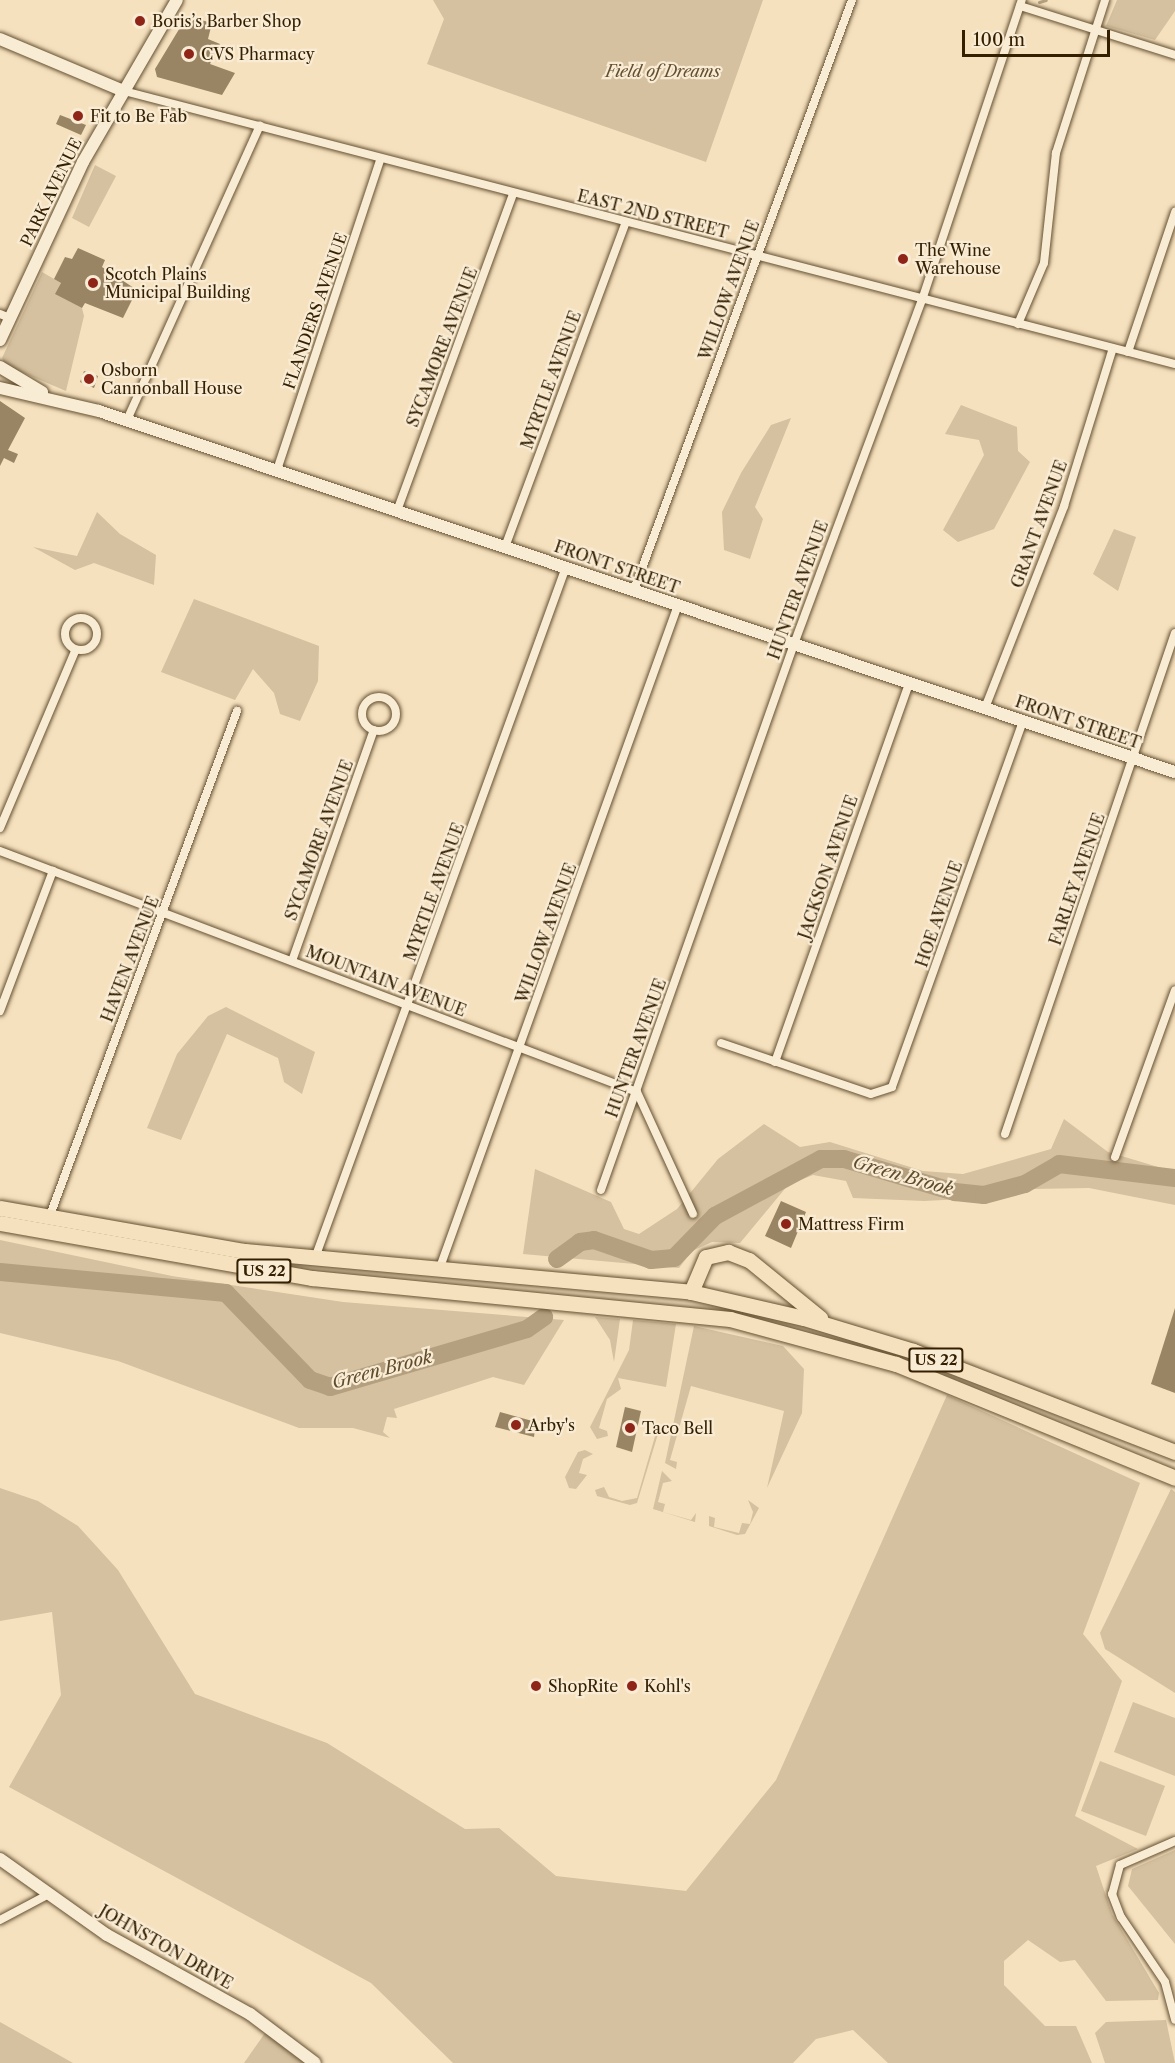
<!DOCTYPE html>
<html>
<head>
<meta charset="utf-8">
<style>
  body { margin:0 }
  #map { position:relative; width:1175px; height:2063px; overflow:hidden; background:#f6e1bf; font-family:"Libre Caslon Text",serif }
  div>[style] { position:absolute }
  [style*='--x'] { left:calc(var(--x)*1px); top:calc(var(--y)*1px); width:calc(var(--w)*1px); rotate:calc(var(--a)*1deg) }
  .green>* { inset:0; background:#d5c09f }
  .stream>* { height:3px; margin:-1.5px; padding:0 1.5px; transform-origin:1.5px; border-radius:1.5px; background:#b49f7e }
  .river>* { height:18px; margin:-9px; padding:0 9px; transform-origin:9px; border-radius:9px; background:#b49f7e }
  .building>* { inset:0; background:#998463 }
  .roads { filter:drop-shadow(0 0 2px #645030) drop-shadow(0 0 2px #645030) }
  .street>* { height:8px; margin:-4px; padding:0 4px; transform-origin:4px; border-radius:4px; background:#f9ecd5 }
  .street>.ring { margin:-4px; padding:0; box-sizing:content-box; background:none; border:8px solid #f9ecd5; border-radius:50% }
  .secondary>* { height:12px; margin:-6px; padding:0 6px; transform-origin:6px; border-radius:6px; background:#f9ecd5 }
  .highway>* { height:15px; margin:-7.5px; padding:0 7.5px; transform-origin:7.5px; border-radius:7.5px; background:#f6e1bf }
  .dots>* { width:16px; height:16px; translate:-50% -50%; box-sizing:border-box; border:3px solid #f9ecd5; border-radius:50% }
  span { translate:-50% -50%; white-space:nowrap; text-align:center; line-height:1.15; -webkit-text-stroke:4.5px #f9ecd5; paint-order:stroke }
  .shield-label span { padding:2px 4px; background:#f9ecd5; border:2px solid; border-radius:4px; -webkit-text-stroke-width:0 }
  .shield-label { font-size:15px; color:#341f00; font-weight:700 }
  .poi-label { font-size:16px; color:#341f00 }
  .left { translate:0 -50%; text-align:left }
  .park-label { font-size:16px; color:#644f30; font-style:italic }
  .street-label { font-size:16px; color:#341f00 }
  .water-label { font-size:18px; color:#614c2c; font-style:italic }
  .scale { position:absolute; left:962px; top:30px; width:148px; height:27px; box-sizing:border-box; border:3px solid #341f00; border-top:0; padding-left:8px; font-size:18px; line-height:21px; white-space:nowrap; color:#341f00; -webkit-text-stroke:4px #f9ecd5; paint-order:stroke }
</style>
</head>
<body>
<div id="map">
  <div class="green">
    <i style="clip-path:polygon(433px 0,763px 0,706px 162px,427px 64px,444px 19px)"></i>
    <i style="clip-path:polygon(1117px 0,1175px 0,1175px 11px,1155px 40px,1106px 26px)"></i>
    <i style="clip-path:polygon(95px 165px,116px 176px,89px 227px,72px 218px)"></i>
    <i style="clip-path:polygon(42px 272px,61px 283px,56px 294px,82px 308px,84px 316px,66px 391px,5px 365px,2px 358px)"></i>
    <i style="clip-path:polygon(961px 405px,1017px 427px,1018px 451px,1030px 462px,994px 529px,958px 542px,943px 530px,984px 455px,979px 440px,945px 434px)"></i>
    <i style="clip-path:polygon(791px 418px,755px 507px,763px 519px,750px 559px,724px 550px,722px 512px,741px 473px,771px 425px)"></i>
    <i style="clip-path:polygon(97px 512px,120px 534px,156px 555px,154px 585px,94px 563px,75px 570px,33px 547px,77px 556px)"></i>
    <i style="clip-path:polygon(1114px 529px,1136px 537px,1118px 591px,1093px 574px)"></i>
    <i style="clip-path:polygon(194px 599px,319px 646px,318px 681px,300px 721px,280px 714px,274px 693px,253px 669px,235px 700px,161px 672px)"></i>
    <i style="clip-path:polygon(226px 1007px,315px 1052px,302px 1094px,284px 1082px,278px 1058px,227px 1034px,181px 1140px,147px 1128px,177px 1054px,208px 1016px)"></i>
    <i style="clip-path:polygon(1064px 1119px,1108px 1152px,1175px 1172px,1175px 1205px,1089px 1188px,1032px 1189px,1002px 1197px,924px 1201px,853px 1198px,846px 1181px,813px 1175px,788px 1185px,740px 1243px,712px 1242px,692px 1251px,679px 1268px,523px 1254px,535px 1169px,611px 1202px,624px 1229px,639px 1234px,677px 1209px,718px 1159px,764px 1124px,800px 1147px,830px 1142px,923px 1171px,963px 1174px,1051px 1149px)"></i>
    <i style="clip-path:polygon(0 1240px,172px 1276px,343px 1302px,564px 1320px,524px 1385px,493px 1377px,394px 1409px,397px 1418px,387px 1417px,383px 1432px,390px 1438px,353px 1428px,299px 1428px,118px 1361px,0 1333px)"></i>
    <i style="clip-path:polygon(595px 1317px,620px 1319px,614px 1362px,610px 1340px)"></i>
    <i style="clip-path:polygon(633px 1320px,676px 1324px,666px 1387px,618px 1378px,621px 1389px,607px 1399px,599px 1428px,607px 1431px,608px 1436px,597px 1439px,590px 1427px,629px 1350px)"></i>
    <i style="clip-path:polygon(694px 1326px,783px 1346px,804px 1369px,802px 1413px,767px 1488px,784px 1411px,691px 1386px,670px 1460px,677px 1462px,676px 1469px,665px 1463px)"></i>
    <i style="clip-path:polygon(947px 1395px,1140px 1483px,1083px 1634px,1122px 1681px,1075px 1816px,1138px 1849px,1096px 1866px,1112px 1914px,1159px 1993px,1158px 2000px,1106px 2001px,1075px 1960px,1060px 1962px,1028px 1940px,1004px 1961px,1004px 1985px,1045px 2026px,1076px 2026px,1092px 2063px,888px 2063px,853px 2030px,816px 2039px,793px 2063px,453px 2063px,371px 1983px,9px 1787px,61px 1695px,52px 1612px,0 1621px,0 1488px,38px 1501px,78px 1526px,118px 1570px,195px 1694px,327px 1743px,465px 1829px,499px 1828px,556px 1876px,686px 1891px,776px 1780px)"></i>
    <i style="clip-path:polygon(656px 1433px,658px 1434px,637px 1503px,630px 1505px,597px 1496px,595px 1490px,604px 1487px,609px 1497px,622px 1501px,637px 1498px)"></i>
    <i style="clip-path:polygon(585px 1450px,593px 1454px,583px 1459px,579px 1473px,587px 1475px,576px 1489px,569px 1488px,565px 1477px,578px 1452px)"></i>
    <i style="clip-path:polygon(662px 1471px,672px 1481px,663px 1483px,658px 1502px,665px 1504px,663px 1512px,691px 1520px,696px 1513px,695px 1522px,653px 1509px)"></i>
    <i style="clip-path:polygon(1171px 1489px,1175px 1492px,1175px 1693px,1105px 1649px,1100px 1633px)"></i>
    <i style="clip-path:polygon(748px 1500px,759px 1508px,745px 1534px,737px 1535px,709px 1526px,709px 1516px,715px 1518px,714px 1527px,739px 1533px,742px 1523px,750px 1524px,753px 1512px)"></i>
    <i style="clip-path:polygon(1133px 1702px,1175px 1718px,1175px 1776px,1114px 1752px)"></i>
    <i style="clip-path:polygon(1100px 1761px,1165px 1786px,1146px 1836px,1081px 1811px)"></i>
    <i style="clip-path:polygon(1175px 1850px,1175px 1944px,1128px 1886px,1132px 1869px)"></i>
    <i style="clip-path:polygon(1166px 2020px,1175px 2063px,1105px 2063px,1095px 2033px,1106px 2022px)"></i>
    <i style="clip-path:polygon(0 2022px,73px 2063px,0 2063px)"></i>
    <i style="clip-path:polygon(272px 2023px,316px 2063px,244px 2063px)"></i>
  </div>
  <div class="stream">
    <i style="--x:1039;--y:2;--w:7;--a:-16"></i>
  </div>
  <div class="river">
    <i style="--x:557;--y:1259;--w:29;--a:-36"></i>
    <i style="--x:580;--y:1242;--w:14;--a:-8"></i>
    <i style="--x:594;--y:1240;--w:60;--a:19.3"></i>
    <i style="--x:651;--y:1260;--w:23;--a:-5"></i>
    <i style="--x:674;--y:1258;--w:59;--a:-45.7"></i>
    <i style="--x:715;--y:1216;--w:120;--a:-28.3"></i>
    <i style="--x:821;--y:1159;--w:23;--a:0"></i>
    <i style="--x:844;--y:1159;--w:116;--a:16.6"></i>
    <i style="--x:955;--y:1192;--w:29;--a:6"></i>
    <i style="--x:984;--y:1195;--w:42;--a:-15"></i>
    <i style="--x:1025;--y:1184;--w:39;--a:-30"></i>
    <i style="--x:1059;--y:1164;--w:117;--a:6.9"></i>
    <i style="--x:0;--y:1272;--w:227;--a:5.3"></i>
    <i style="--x:226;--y:1293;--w:121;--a:46"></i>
    <i style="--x:310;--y:1380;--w:21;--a:19"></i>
    <i style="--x:330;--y:1387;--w:205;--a:-16.4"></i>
    <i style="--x:527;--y:1329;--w:21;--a:-35"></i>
  </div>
  <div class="building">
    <i style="clip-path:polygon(187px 16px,212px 23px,208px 39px,220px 44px,210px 64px,235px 73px,222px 95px,157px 77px,155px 69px)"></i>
    <i style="clip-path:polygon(60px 115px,86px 125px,81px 135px,56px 124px)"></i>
    <i style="clip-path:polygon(78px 248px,105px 260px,102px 267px,137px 290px,123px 318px,85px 303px,82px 308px,55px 294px,61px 283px,54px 279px,65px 257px,72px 259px)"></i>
    <i style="clip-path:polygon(84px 371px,98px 376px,94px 388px,80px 382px)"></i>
    <i style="clip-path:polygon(0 401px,25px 418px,8px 450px,18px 454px,14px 463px,4px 458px,0 466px)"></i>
    <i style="clip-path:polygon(781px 1201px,806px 1212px,791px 1248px,765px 1236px)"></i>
    <i style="clip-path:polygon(1175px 1308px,1175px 1393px,1151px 1384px)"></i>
    <i style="clip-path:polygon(625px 1407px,641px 1411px,632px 1452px,616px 1447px)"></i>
    <i style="clip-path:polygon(500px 1412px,536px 1422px,534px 1437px,495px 1427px)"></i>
  </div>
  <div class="roads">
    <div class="street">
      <i style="--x:1020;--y:6;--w:163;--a:17.5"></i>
      <i style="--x:124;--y:91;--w:1086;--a:14.56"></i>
      <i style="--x:0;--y:314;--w:11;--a:22"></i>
      <i style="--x:1018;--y:324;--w:66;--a:-66.9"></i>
      <i style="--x:1044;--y:263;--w:111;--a:-83.8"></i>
      <i style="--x:1056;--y:153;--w:161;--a:-72.2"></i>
      <i style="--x:1128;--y:352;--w:148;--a:-71.4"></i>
      <i style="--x:127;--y:420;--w:323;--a:-65.7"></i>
      <i style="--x:277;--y:470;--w:327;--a:-71.6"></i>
      <i style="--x:397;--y:511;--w:338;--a:-69.9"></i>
      <i style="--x:505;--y:547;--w:345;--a:-69.6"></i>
      <i style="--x:634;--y:590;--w:629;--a:-69.72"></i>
      <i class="ring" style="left:65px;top:618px;width:24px;height:24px"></i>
      <i class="ring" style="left:362px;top:697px;width:26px;height:26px"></i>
      <i style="--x:985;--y:708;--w:217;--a:-68.6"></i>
      <i style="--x:1064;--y:506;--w:165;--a:-72.8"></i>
      <i style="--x:0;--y:828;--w:194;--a:-67"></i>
      <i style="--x:0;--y:851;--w:681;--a:20.72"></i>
      <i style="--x:637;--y:1092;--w:134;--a:65.3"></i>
      <i style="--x:292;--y:961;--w:245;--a:-70.5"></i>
      <i style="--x:0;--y:1011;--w:150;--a:-69.3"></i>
      <i style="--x:721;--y:1043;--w:158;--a:18.8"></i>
      <i style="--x:871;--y:1094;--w:22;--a:-18"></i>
      <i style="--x:892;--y:1087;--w:389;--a:-70.3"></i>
      <i style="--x:775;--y:1062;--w:402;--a:-70.5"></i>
      <i style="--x:1005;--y:1134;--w:529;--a:-71.26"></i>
      <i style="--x:1115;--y:1157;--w:177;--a:-70.2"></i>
      <i style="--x:601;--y:1190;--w:579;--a:-70.53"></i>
      <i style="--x:794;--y:644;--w:367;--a:-69.6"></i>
      <i style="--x:922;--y:300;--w:316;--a:-71.6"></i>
      <i style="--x:49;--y:1218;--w:541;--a:-69.65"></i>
      <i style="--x:315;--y:1258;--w:735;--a:-70.04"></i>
      <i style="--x:439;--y:1270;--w:707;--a:-70.23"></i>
      <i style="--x:1175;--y:1841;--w:60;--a:156.4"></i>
      <i style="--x:1120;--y:1865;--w:30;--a:105"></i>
      <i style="--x:1112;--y:1894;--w:25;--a:69"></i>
      <i style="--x:1121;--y:1917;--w:78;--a:55.9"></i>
      <i style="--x:1165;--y:1982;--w:39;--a:75"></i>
      <i style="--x:0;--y:1920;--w:55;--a:-28"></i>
    </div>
    <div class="secondary">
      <i style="--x:0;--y:39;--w:134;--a:22.8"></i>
      <i style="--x:0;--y:340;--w:196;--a:-65"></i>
      <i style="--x:83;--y:162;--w:187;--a:-59.9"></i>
      <i style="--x:0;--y:367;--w:49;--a:30.8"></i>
      <i style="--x:0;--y:388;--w:102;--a:13.1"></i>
      <i style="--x:99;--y:411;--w:1135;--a:18.55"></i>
      <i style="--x:0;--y:1859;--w:131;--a:35.4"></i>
      <i style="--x:107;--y:1935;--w:163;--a:28.9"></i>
      <i style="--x:250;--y:2014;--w:81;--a:37"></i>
    </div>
    <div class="highway">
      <i style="--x:0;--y:1208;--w:248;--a:10"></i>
      <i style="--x:244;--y:1251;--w:449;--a:5.2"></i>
      <i style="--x:691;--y:1292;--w:116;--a:13"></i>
      <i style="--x:804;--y:1318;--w:114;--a:16.8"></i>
      <i style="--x:913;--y:1351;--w:281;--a:21.1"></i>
      <i style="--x:0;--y:1223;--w:317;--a:10"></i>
      <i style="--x:312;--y:1278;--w:420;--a:5.6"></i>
      <i style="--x:730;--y:1319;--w:172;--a:15.2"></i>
      <i style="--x:896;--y:1364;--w:301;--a:22.2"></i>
      <i style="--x:691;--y:1292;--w:38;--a:-67"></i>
      <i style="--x:706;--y:1257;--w:23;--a:-13"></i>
      <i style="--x:728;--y:1252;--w:22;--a:21"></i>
      <i style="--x:749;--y:1260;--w:92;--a:39.2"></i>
    </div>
  </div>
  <div class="dots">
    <i style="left:140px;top:21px;background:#8f2418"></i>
    <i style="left:189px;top:54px;background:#8f2418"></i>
    <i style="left:78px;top:116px;background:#8f2418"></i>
    <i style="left:903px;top:259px;background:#8f2418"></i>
    <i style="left:93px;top:283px;background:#8f2418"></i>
    <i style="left:89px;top:379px;background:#8f2418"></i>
    <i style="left:786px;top:1224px;background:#8f2418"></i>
    <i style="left:516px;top:1425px;background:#8f2418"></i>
    <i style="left:630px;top:1428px;background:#8f2418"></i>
    <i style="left:536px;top:1686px;background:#8f2418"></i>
    <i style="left:632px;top:1686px;background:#8f2418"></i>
  </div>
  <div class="shield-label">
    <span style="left:264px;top:1271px">US 22</span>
    <span style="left:936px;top:1360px">US 22</span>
  </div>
  <div class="poi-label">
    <span class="left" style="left:152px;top:21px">Boris’s Barber Shop</span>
    <span class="left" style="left:201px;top:54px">CVS Pharmacy</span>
    <span class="left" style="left:90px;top:116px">Fit to Be Fab</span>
    <span class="left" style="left:915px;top:259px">The Wine<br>Warehouse</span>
    <span class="left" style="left:105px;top:283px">Scotch Plains<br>Municipal Building</span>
    <span class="left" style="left:101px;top:379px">Osborn<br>Cannonball House</span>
    <span class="left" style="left:798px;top:1224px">Mattress Firm</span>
    <span class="left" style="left:528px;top:1425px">Arby's</span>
    <span class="left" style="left:642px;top:1428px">Taco Bell</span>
    <span class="left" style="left:548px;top:1686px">ShopRite</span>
    <span class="left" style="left:644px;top:1686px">Kohl's</span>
  </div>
  <div class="park-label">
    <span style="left:663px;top:71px">Field of Dreams</span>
  </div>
  <div class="street-label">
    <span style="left:51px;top:192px;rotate:-64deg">PARK AVENUE</span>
    <span style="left:653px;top:214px;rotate:14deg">EAST 2ND STREET</span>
    <span style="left:729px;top:290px;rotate:-70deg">WILLOW AVENUE</span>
    <span style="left:315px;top:311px;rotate:-71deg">FLANDERS AVENUE</span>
    <span style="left:442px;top:347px;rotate:-69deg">SYCAMORE AVENUE</span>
    <span style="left:551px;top:380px;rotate:-70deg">MYRTLE AVENUE</span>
    <span style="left:1039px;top:524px;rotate:-70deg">GRANT AVENUE</span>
    <span style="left:617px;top:567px;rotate:19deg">FRONT STREET</span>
    <span style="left:798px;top:590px;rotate:-70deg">HUNTER AVENUE</span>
    <span style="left:1078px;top:722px;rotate:19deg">FRONT STREET</span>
    <span style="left:319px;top:840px;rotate:-70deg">SYCAMORE AVENUE</span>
    <span style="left:828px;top:867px;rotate:-71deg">JACKSON AVENUE</span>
    <span style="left:1077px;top:879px;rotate:-71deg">FARLEY AVENUE</span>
    <span style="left:434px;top:892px;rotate:-70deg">MYRTLE AVENUE</span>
    <span style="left:939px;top:914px;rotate:-71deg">HOE AVENUE</span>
    <span style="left:546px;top:933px;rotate:-70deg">WILLOW AVENUE</span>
    <span style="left:130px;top:959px;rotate:-69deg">HAVEN AVENUE</span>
    <span style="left:386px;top:981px;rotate:21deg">MOUNTAIN AVENUE</span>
    <span style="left:636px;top:1048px;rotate:-70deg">HUNTER AVENUE</span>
    <span style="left:166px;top:1947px;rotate:30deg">JOHNSTON DRIVE</span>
  </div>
  <div class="water-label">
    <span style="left:903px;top:1176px;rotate:16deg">Green Brook</span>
    <span style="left:382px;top:1370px;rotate:-15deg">Green Brook</span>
  </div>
  <div class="scale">100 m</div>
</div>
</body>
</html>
